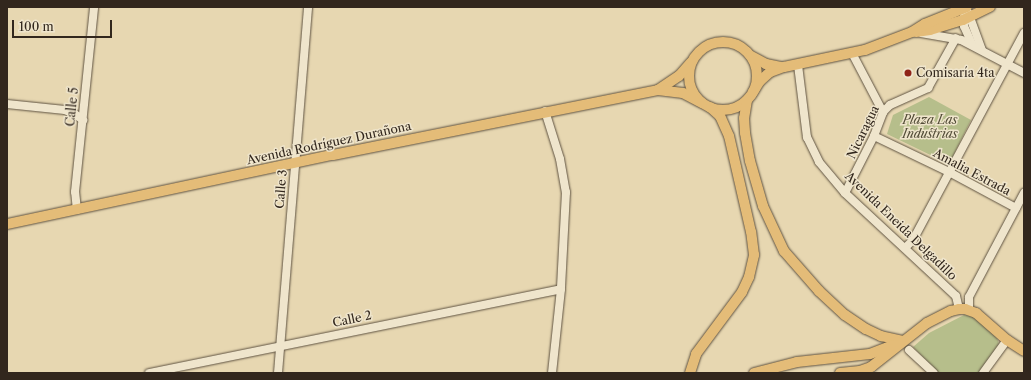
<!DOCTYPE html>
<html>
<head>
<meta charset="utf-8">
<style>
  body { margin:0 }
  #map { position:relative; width:1031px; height:380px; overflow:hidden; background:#e7d7b1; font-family:"Libre Caslon Text",serif }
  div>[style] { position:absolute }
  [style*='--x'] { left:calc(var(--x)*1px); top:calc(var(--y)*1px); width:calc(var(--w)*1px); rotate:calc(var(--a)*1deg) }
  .green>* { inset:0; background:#b6be8b }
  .roads { filter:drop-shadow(0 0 1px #5f5342) drop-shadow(0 0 1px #5f5342) }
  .minor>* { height:8px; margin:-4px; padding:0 4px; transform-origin:4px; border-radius:4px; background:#efe5cc }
  .major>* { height:10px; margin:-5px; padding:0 5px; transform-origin:5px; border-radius:5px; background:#e4bc78 }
  .major>.ring { margin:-5px; padding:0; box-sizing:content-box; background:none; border:10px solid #e4bc78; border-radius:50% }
  .dots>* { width:11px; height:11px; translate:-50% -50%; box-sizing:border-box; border:2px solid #efe5cc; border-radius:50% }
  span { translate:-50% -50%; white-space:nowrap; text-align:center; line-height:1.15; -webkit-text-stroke:3px #efe5cc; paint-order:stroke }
  .poi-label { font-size:12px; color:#32271d }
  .left { translate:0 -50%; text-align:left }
  .street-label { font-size:12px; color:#32271d }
  .park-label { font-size:12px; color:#534d38; font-style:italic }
  .frame { position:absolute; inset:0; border:8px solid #32271d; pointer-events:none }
  .scale { position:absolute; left:12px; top:20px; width:100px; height:18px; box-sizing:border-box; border:2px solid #32271d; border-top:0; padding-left:5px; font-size:12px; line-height:14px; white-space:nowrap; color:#32271d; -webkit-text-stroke:3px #efe5cc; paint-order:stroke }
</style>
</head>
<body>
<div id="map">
  <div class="green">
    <i style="clip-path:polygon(929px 97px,971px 120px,949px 164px,887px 134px,893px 115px)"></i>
    <i style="clip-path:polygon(964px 315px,973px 316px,996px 335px,999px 344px,979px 373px,939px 373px,913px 347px,929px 333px)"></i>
  </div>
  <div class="roads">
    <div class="minor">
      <i style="--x:968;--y:12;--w:40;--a:69.8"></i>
      <i style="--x:964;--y:16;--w:10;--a:90"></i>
      <i style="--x:964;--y:26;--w:20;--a:66"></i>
      <i style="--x:921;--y:33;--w:41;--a:9.9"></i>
      <i style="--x:961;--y:40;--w:71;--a:27.6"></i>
      <i style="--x:852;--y:53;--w:67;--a:62.3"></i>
      <i style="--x:798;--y:65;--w:73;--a:82.9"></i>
      <i style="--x:807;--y:137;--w:28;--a:64"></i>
      <i style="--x:819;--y:162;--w:40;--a:50"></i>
      <i style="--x:845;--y:193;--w:151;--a:42.9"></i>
      <i style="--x:956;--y:296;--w:13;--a:77"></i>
      <i style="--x:7;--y:104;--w:58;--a:5.9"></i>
      <i style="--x:65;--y:110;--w:12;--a:24"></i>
      <i style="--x:76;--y:115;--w:9;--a:36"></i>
      <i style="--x:545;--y:111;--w:50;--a:72.6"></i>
      <i style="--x:560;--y:159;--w:34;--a:80"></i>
      <i style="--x:566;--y:192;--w:97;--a:93"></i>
      <i style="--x:561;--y:289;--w:84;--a:96.1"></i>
      <i style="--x:874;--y:136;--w:83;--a:25.6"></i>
      <i style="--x:949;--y:172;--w:76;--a:28.2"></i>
      <i style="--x:845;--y:193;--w:64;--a:-63"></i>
      <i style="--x:874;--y:136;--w:26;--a:-69"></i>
      <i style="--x:883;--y:112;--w:10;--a:-45"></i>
      <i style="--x:890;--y:105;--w:42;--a:-24.1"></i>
      <i style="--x:928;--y:88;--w:57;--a:-60.8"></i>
      <i style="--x:77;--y:210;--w:18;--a:-96"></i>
      <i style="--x:75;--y:192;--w:186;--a:-84.1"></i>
      <i style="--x:905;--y:248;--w:11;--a:-45"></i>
      <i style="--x:913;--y:240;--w:235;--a:-61.8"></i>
      <i style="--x:969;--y:310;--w:13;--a:-90"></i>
      <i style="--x:969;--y:297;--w:118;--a:-62.1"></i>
      <i style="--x:909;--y:350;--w:34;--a:43"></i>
      <i style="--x:149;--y:373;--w:420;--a:-11.5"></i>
      <i style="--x:278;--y:373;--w:367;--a:-85.3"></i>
      <i style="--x:983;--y:373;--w:41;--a:-54"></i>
    </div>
    <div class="major">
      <i style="--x:916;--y:32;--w:14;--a:-8"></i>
      <i style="--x:930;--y:30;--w:34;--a:-17"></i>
      <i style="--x:963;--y:20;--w:30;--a:-26"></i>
      <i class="ring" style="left:689px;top:42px;width:58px;height:58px"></i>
      <i style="--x:751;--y:56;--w:17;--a:28"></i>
      <i style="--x:766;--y:64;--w:16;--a:11"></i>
      <i style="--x:658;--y:90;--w:25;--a:-34"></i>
      <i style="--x:679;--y:76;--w:18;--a:-49"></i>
      <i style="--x:753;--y:92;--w:13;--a:-58"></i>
      <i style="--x:760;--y:81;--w:13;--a:-42"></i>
      <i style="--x:770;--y:72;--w:15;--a:-20"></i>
      <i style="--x:784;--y:67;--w:83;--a:-11.9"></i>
      <i style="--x:865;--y:50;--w:50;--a:-21"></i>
      <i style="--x:912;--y:32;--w:15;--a:-32"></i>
      <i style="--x:925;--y:24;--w:45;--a:-22"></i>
      <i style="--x:747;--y:100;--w:18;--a:99"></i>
      <i style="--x:744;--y:118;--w:15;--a:86"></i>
      <i style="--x:745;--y:133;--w:28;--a:80"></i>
      <i style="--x:750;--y:161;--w:47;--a:73.9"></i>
      <i style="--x:763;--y:206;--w:50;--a:65"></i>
      <i style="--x:784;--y:251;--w:53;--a:48.8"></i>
      <i style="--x:819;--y:291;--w:35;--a:43"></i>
      <i style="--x:845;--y:315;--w:25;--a:34"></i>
      <i style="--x:866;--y:329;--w:17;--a:25"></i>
      <i style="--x:881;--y:336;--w:22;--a:13"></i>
      <i style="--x:7;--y:224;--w:333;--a:-12"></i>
      <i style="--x:333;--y:155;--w:331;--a:-11.3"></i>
      <i style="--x:658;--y:90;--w:25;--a:7"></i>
      <i style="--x:683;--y:93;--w:21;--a:28"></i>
      <i style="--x:690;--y:373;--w:20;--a:-72"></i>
      <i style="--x:696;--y:354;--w:77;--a:-53.4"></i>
      <i style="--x:742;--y:292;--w:17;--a:-65"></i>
      <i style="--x:749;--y:277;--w:23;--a:-77"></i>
      <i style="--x:754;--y:255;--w:23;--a:-97"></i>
      <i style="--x:751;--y:232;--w:98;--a:-102.9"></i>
      <i style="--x:729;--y:136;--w:22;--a:-114"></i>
      <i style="--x:720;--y:116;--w:13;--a:-138"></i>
      <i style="--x:754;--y:373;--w:44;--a:-14.3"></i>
      <i style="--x:797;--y:362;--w:73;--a:-6.3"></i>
      <i style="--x:870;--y:354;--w:25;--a:-21"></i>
      <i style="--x:840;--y:373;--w:20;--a:-6"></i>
      <i style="--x:860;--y:371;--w:12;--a:-20"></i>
      <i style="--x:871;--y:367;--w:71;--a:-38.2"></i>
      <i style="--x:927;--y:323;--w:27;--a:-27"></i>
      <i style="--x:951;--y:311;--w:8;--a:-14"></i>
      <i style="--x:959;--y:309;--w:6;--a:0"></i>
      <i style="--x:965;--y:309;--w:12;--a:20"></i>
      <i style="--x:976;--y:313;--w:41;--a:41.1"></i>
      <i style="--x:1007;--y:340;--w:20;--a:33"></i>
    </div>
  </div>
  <div class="dots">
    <i style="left:908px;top:73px;background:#8f2418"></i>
  </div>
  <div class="poi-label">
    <span class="left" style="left:916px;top:73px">Comisaría 4ta</span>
  </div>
  <div class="street-label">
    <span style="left:72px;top:107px;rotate:-84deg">Calle 5</span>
    <span style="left:863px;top:132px;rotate:-64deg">Nicaragua</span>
    <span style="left:329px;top:143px;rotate:-12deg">Avenida Rodríguez Durañona</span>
    <span style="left:972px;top:172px;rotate:28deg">Amalia Estrada</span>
    <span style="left:281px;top:189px;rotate:-85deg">Calle 3</span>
    <span style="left:901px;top:226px;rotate:44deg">Avenida Eneida Delgadillo</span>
    <span style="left:352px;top:319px;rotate:-12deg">Calle 2</span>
  </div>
  <div class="park-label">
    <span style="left:930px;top:127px">Plaza Las<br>Industrias</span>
  </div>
  <div class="frame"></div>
  <div class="scale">100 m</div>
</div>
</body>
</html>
